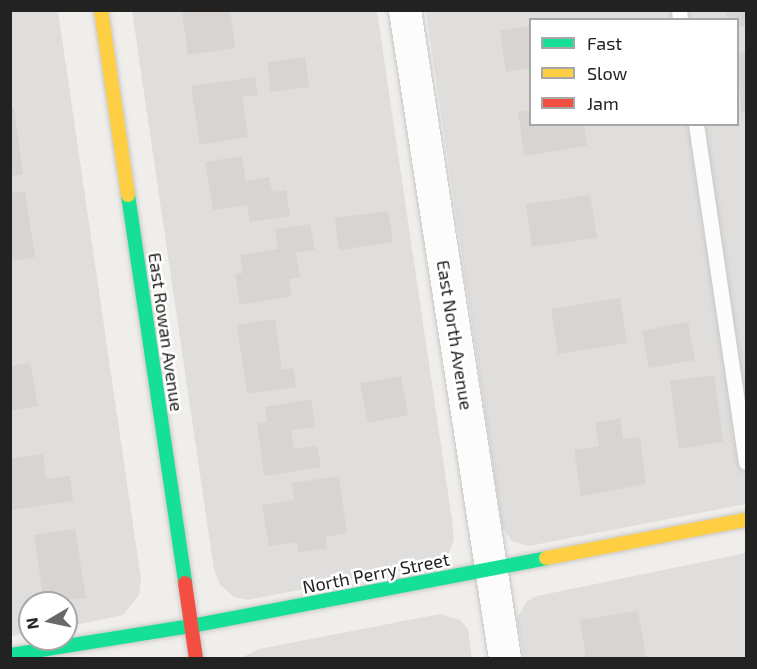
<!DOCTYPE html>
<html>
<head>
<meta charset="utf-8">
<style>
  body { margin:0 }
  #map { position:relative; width:757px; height:669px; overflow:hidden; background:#f0eeeb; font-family:"Exo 2",sans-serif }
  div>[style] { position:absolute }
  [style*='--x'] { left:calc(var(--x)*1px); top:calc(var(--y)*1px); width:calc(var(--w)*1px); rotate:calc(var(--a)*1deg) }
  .residential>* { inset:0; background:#dfdedc }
  .building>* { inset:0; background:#d7d4d2 }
  .roads { filter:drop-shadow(0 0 2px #c9c8c7) drop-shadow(0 0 2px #c9c8c7) }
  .lane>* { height:15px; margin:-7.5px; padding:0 7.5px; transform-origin:7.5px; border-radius:7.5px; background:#fdfcfc }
  .street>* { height:32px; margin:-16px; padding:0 16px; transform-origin:16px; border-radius:16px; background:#fdfcfc }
  .fast>* { height:14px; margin:-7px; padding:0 7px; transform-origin:7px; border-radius:7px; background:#16e098 }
  .slow>* { height:14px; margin:-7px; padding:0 7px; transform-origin:7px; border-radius:7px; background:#ffcf43 }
  .jam>* { height:14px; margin:-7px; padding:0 7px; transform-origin:7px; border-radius:7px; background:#f24e42 }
  span { translate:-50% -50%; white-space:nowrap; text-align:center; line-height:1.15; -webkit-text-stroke:5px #fff; paint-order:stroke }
  .street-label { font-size:18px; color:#222 }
  .frame { position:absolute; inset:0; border:12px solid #222; pointer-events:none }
  .legend { position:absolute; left:529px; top:18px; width:210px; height:108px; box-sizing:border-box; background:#fff; border:2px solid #a7a7a7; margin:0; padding:8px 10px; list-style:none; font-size:18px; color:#222 }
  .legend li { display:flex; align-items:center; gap:12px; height:30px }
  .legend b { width:30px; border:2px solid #a7a7a7 }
  .north { position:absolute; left:18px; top:591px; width:60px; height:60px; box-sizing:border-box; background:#fff; border:2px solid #a7a7a7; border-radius:50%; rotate:261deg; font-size:16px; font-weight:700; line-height:24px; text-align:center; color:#222 }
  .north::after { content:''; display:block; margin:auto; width:21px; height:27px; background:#6a6968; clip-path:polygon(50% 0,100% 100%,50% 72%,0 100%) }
</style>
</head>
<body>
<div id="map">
  <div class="residential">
    <i style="clip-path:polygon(11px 11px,58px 11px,141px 579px,139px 595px,123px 615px,66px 627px,66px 603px,30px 603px,30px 633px,11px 636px)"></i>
    <i style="clip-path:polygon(132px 11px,377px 11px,452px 520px,454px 540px,445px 562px,248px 600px,234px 597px,220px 585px,214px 570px)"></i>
    <i style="clip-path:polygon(evenodd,426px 11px,746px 11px,746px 504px,529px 546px,512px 541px,502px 527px,426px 11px,530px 20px,738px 20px,738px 124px,530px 124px,530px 20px)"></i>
    <i style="clip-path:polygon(746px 553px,746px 658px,524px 658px,517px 618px,527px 601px,537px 596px)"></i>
    <i style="clip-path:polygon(440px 614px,460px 620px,468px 629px,472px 658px,241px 658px,259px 649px)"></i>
  </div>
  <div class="building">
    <i style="clip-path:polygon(182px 10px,230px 10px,235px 48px,188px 55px)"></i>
    <i style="clip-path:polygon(726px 10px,746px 10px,746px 26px,738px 27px,738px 20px,727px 20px)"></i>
    <i style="clip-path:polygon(530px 26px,530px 68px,506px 72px,500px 31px)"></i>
    <i style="clip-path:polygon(746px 52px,746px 112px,741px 113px,738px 53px)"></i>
    <i style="clip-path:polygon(305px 57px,309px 87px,271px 92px,267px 62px)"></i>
    <i style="clip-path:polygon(255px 77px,258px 95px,242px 97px,248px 137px,200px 145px,191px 86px)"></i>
    <i style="clip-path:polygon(10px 108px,14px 108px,23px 174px,10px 176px)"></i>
    <i style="clip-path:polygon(530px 110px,530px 124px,584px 124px,587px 146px,524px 156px,518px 112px)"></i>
    <i style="clip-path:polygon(242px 156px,246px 181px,269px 177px,272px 192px,286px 190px,290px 216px,250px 222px,247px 205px,213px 210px,205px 162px)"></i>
    <i style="clip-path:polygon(25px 191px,35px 257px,10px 261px,10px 193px)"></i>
    <i style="clip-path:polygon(590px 195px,597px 238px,532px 247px,526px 204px)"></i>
    <i style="clip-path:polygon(388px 211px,393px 242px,339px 250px,335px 218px)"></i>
    <i style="clip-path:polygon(310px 224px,315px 250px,296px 253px,300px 277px,289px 279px,292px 296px,240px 305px,235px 274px,243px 273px,240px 255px,278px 249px,275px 229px)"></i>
    <i style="clip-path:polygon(620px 298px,627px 343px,558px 354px,551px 309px)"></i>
    <i style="clip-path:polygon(275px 319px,282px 370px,293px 368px,296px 387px,247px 394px,237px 325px)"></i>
    <i style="clip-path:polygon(688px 322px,695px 360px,649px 368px,642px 331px)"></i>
    <i style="clip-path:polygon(30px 363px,38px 406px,10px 411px,10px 366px)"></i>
    <i style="clip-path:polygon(714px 375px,723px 442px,679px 449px,670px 381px)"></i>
    <i style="clip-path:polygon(401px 376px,408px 415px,368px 423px,360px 383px)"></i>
    <i style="clip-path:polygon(311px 399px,315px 427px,291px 430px,294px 449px,317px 446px,321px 467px,264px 476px,257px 424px,267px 422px,265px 407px)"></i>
    <i style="clip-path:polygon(620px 418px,623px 439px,640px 437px,646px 484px,581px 496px,574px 450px,599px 446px,595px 423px)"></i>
    <i style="clip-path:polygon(43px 454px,46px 479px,70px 476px,73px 501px,10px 510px,10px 458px)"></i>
    <i style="clip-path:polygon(339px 476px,347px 533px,326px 537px,327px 548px,298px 553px,297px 542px,269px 546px,262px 505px,294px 500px,292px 483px)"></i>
    <i style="clip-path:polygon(75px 529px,86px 598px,44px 603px,34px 535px)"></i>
    <i style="clip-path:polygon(638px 611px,646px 658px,586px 658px,580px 620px)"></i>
  </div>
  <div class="roads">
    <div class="lane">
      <i style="--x:679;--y:10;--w:10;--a:84"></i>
      <i style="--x:696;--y:124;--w:342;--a:81.6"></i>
    </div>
    <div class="street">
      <i style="--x:405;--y:10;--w:656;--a:81.23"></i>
    </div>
    <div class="fast">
      <i style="--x:128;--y:195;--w:392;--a:81.6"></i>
      <i style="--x:10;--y:655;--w:183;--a:-9.1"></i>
      <i style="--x:191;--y:626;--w:361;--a:-10.8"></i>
    </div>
    <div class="slow">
      <i style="--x:101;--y:10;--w:187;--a:81.7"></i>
      <i style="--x:546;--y:558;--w:204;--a:-10.8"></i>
    </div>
    <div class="jam">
      <i style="--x:185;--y:583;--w:76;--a:81.7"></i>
    </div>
  </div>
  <div class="street-label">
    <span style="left:166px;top:332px;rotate:82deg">East Rowan Avenue</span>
    <span style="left:455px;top:335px;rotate:81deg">East North Avenue</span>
    <span style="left:376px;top:573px;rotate:-11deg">North Perry Street</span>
  </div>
  <div class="frame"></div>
  <ul class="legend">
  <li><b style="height:8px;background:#16e098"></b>Fast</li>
  <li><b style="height:8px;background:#ffcf43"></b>Slow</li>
  <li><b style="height:8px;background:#f24e42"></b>Jam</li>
  </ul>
  <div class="north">N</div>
</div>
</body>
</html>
